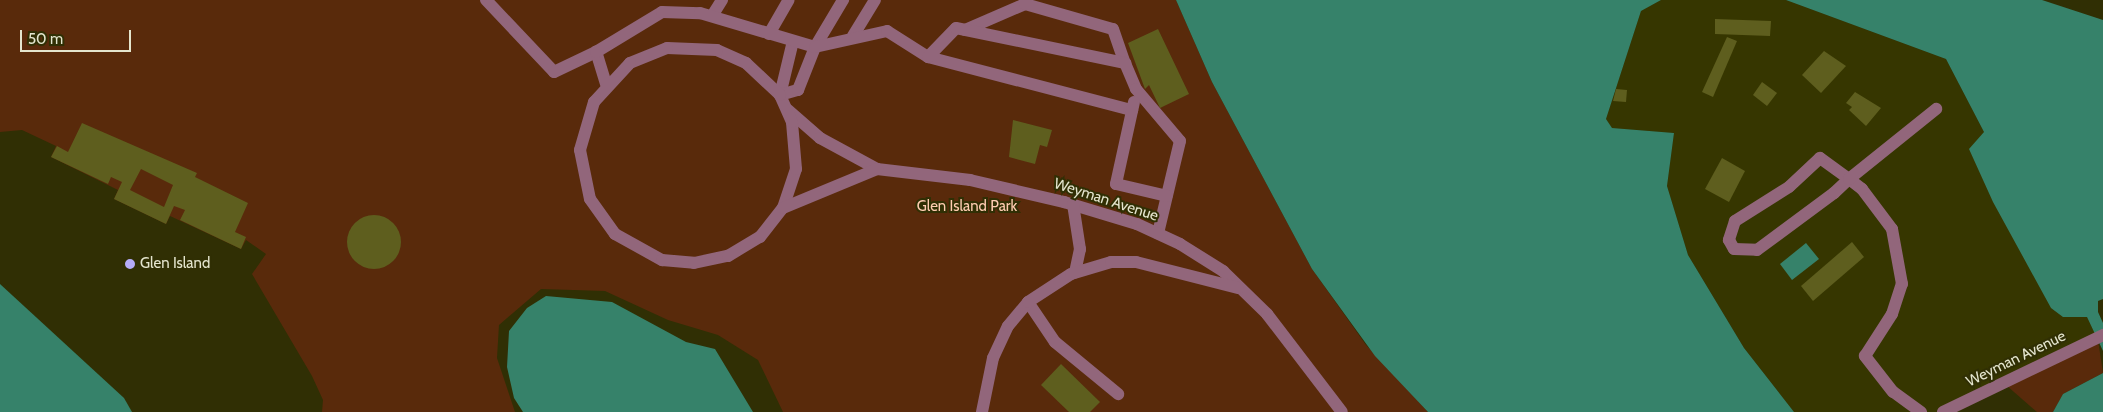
<!DOCTYPE html>
<html>
<head>
<meta charset="utf-8">
<style>
  body { margin:0 }
  #map { position:relative; width:2103px; height:412px; overflow:hidden; background:#302f04; font-family:Cabin,sans-serif }
  div>[style] { position:absolute }
  [style*='--x'] { left:calc(var(--x)*1px); top:calc(var(--y)*1px); width:calc(var(--w)*1px); rotate:calc(var(--a)*1deg) }
  .built>* { inset:0; background:#363600 }
  .green>* { inset:0; background:#592a0b }
  .water>* { inset:0; background:#36826a }
  .building>* { inset:0; background:#5e5e1e }
  .round { border-radius:50% }
  .minor>* { height:12px; margin:-6px; padding:0 6px; transform-origin:6px; border-radius:6px; background:#92667b }
  .dots>* { width:14px; height:14px; translate:-50% -50%; box-sizing:border-box; border:2px solid #302f04; border-radius:50% }
  span { translate:-50% -50%; white-space:nowrap; text-align:center; line-height:1.15; -webkit-text-stroke:4px #302f04; paint-order:stroke }
  .street-label { font-size:15px; color:#e4e5ce }
  .park-label { font-size:15px; color:#ffccb1 }
  .poi-label { font-size:15px; color:#e4e5ce }
  .left { translate:0 -50%; text-align:left }
  .scale { position:absolute; left:20px; top:30px; width:111px; height:22px; box-sizing:border-box; border:2px solid #e4e5ce; border-top:0; padding-left:6px; font-size:15px; line-height:18px; white-space:nowrap; color:#e4e5ce; -webkit-text-stroke:4px #302f04; paint-order:stroke }
</style>
</head>
<body>
<div id="map">
  <div class="built">
    <i style="clip-path:polygon(1661px 0,1786px 0,1946px 59px,1984px 132px,2063px 317px,2087px 317px,2098px 340px,1950px 412px,1794px 412px,1744px 348px,1688px 255px,1667px 186px,1674px 133px,1611px 128px,1606px 119px,1641px 11px)"></i>
  </div>
  <div class="green">
    <i style="clip-path:polygon(0 0,1176px 0,1212px 82px,1312px 269px,1366px 345px,1428px 412px,783px 412px,758px 360px,718px 335px,668px 320px,605px 291px,541px 289px,499px 325px,497px 358px,515px 412px,322px 412px,323px 400px,312px 376px,252px 274px,266px 254px,246px 240px,241px 249px,170px 216px,166px 224px,114px 199px,118px 190px,51px 157px,56px 146px,22px 130px,0 132px)"></i>
    <i style="clip-path:polygon(2098px 340px,2103px 373px,2063px 394px,2053px 412px,2037px 412px,2006px 385px)"></i>
  </div>
  <div class="water">
    <i style="clip-path:polygon(1176px 0,1661px 0,1641px 11px,1606px 119px,1612px 128px,1674px 133px,1667px 186px,1688px 255px,1744px 348px,1794px 412px,1428px 412px,1375px 356px,1312px 269px,1212px 82px)"></i>
    <i style="clip-path:polygon(1786px 0,2042px 0,2103px 20px,2103px 299px,2098px 301px,2098px 312px,2103px 323px,2103px 351px,2087px 317px,2063px 317px,2051px 308px,1993px 202px,1969px 149px,1984px 132px,1946px 59px)"></i>
    <i style="clip-path:polygon(1806px 243px,1819px 259px,1792px 280px,1780px 264px)"></i>
    <i style="clip-path:polygon(0 284px,124px 398px,132px 412px,0 412px)"></i>
    <i style="clip-path:polygon(546px 296px,612px 302px,686px 342px,715px 349px,753px 412px,523px 412px,514px 398px,507px 367px,509px 331px,527px 308px)"></i>
    <i style="clip-path:polygon(2103px 373px,2103px 412px,2053px 412px,2063px 394px)"></i>
  </div>
  <div class="building">
    <i style="clip-path:polygon(1715px 19px,1771px 21px,1770px 36px,1715px 34px)"></i>
    <i style="clip-path:polygon(1158px 29px,1189px 94px,1160px 108px,1149px 85px,1145px 89px,1128px 43px)"></i>
    <i style="clip-path:polygon(1727px 37px,1737px 41px,1713px 97px,1702px 92px)"></i>
    <i style="clip-path:polygon(1824px 51px,1846px 66px,1821px 93px,1802px 75px)"></i>
    <i style="clip-path:polygon(1762px 82px,1777px 93px,1767px 106px,1753px 95px)"></i>
    <i style="clip-path:polygon(1616px 89px,1627px 90px,1626px 102px,1613px 101px)"></i>
    <i style="clip-path:polygon(1855px 92px,1881px 108px,1866px 126px,1849px 110px,1852px 107px,1846px 103px)"></i>
    <i style="clip-path:polygon(1013px 120px,1052px 130px,1047px 147px,1040px 145px,1035px 164px,1009px 157px)"></i>
    <i style="clip-path:polygon(evenodd,82px 123px,197px 173px,195px 177px,248px 203px,235px 232px,246px 237px,241px 249px,180px 220px,185px 210px,174px 206px,166px 224px,114px 199px,122px 182px,111px 177px,108px 184px,51px 157px,57px 146px,68px 152px,82px 123px,141px 169px,173px 185px,164px 207px,130px 190px,141px 169px)"></i>
    <i style="clip-path:polygon(1722px 158px,1745px 171px,1729px 202px,1705px 189px)"></i>
    <i class="round" style="left:347px;top:215px;width:54px;height:54px"></i>
    <i style="clip-path:polygon(1852px 242px,1864px 257px,1813px 301px,1801px 286px)"></i>
    <i style="clip-path:polygon(1061px 364px,1100px 402px,1090px 412px,1069px 412px,1041px 385px)"></i>
  </div>
  <div class="minor">
    <i style="--x:486;--y:0;--w:99;--a:46.6"></i>
    <i style="--x:554;--y:72;--w:47;--a:-25.5"></i>
    <i style="--x:712;--y:16;--w:19;--a:-58"></i>
    <i style="--x:965;--y:30;--w:65;--a:-23.4"></i>
    <i style="--x:1025;--y:4;--w:91;--a:15.9"></i>
    <i style="--x:1113;--y:29;--w:36;--a:71"></i>
    <i style="--x:769;--y:34;--w:39;--a:-60"></i>
    <i style="--x:853;--y:36;--w:42;--a:-58.6"></i>
    <i style="--x:793;--y:41;--w:56;--a:103.5"></i>
    <i style="--x:780;--y:95;--w:19;--a:-16"></i>
    <i style="--x:798;--y:90;--w:46;--a:-68.4"></i>
    <i style="--x:815;--y:47;--w:55;--a:-59.2"></i>
    <i style="--x:928;--y:57;--w:211;--a:14.6"></i>
    <i style="--x:606;--y:84;--w:34;--a:-107"></i>
    <i style="--x:596;--y:52;--w:77;--a:-31.2"></i>
    <i style="--x:662;--y:12;--w:38;--a:2"></i>
    <i style="--x:700;--y:13;--w:120;--a:16.5"></i>
    <i style="--x:815;--y:47;--w:74;--a:-12.5"></i>
    <i style="--x:887;--y:31;--w:49;--a:32.4"></i>
    <i style="--x:928;--y:57;--w:40;--a:-46"></i>
    <i style="--x:956;--y:28;--w:173;--a:11.7"></i>
    <i style="--x:1125;--y:63;--w:28;--a:67"></i>
    <i style="--x:1136;--y:89;--w:68;--a:49.8"></i>
    <i style="--x:1180;--y:141;--w:95;--a:103.4"></i>
    <i style="--x:1134;--y:102;--w:84;--a:102.4"></i>
    <i style="--x:1116;--y:184;--w:52;--a:13.2"></i>
    <i style="--x:788;--y:110;--w:43;--a:41.2"></i>
    <i style="--x:820;--y:138;--w:65;--a:28.5"></i>
    <i style="--x:877;--y:169;--w:94;--a:6.7"></i>
    <i style="--x:970;--y:180;--w:97;--a:13.2"></i>
    <i style="--x:1064;--y:202;--w:76;--a:16.8"></i>
    <i style="--x:1137;--y:224;--w:47;--a:24.9"></i>
    <i style="--x:1180;--y:244;--w:51;--a:32.1"></i>
    <i style="--x:1223;--y:271;--w:62;--a:44.3"></i>
    <i style="--x:1267;--y:314;--w:123;--a:52.6"></i>
    <i style="--x:1073;--y:204;--w:46;--a:81.2"></i>
    <i style="--x:1080;--y:249;--w:24;--a:102"></i>
    <i style="--x:783;--y:208;--w:41;--a:-71.6"></i>
    <i style="--x:796;--y:169;--w:47;--a:-94.9"></i>
    <i style="--x:792;--y:122;--w:30;--a:-114"></i>
    <i style="--x:780;--y:95;--w:47;--a:-136.7"></i>
    <i style="--x:746;--y:63;--w:32;--a:-156"></i>
    <i style="--x:717;--y:50;--w:50;--a:-177.7"></i>
    <i style="--x:667;--y:48;--w:40;--a:158"></i>
    <i style="--x:630;--y:63;--w:53;--a:132.7"></i>
    <i style="--x:594;--y:102;--w:50;--a:106.3"></i>
    <i style="--x:580;--y:150;--w:50;--a:78.5"></i>
    <i style="--x:590;--y:199;--w:43;--a:54.5"></i>
    <i style="--x:615;--y:234;--w:54;--a:29"></i>
    <i style="--x:662;--y:260;--w:32;--a:5"></i>
    <i style="--x:694;--y:263;--w:35;--a:-12"></i>
    <i style="--x:728;--y:256;--w:37;--a:-31"></i>
    <i style="--x:760;--y:237;--w:37;--a:-52"></i>
    <i style="--x:783;--y:208;--w:102;--a:-22.5"></i>
    <i style="--x:1028;--y:302;--w:48;--a:56"></i>
    <i style="--x:1055;--y:342;--w:82;--a:39.5"></i>
    <i style="--x:982;--y:412;--w:55;--a:-78.5"></i>
    <i style="--x:993;--y:358;--w:35;--a:-65"></i>
    <i style="--x:1008;--y:326;--w:31;--a:-50"></i>
    <i style="--x:1028;--y:302;--w:51;--a:-33.1"></i>
    <i style="--x:1071;--y:274;--w:42;--a:-16.7"></i>
    <i style="--x:1111;--y:262;--w:25;--a:0"></i>
    <i style="--x:1136;--y:262;--w:105;--a:14.3"></i>
    <i style="--x:1921;--y:412;--w:34;--a:-144"></i>
    <i style="--x:1893;--y:392;--w:46;--a:-127.9"></i>
    <i style="--x:1865;--y:356;--w:50;--a:-57.3"></i>
    <i style="--x:1892;--y:314;--w:32;--a:-72"></i>
    <i style="--x:1902;--y:284;--w:56;--a:-100.3"></i>
    <i style="--x:1892;--y:229;--w:50;--a:-126.9"></i>
    <i style="--x:1862;--y:189;--w:16;--a:-142"></i>
    <i style="--x:1849;--y:179;--w:36;--a:-144"></i>
    <i style="--x:1820;--y:158;--w:42;--a:136.9"></i>
    <i style="--x:1789;--y:187;--w:64;--a:147.8"></i>
    <i style="--x:1735;--y:221;--w:20;--a:108"></i>
    <i style="--x:1729;--y:240;--w:10;--a:61"></i>
    <i style="--x:1734;--y:249;--w:23;--a:2"></i>
    <i style="--x:1757;--y:250;--w:96;--a:-36.5"></i>
    <i style="--x:1834;--y:193;--w:21;--a:-43"></i>
    <i style="--x:1849;--y:179;--w:112;--a:-38.8"></i>
    <i style="--x:1943;--y:412;--w:178;--a:-25.7"></i>
  </div>
  <div class="dots">
    <i style="left:130px;top:264px;background:#b5acf8"></i>
  </div>
  <div class="street-label">
    <span style="left:1106px;top:200px;rotate:18deg">Weyman Avenue</span>
    <span style="left:2016px;top:359px;rotate:-26deg">Weyman Avenue</span>
  </div>
  <div class="park-label">
    <span style="left:967px;top:207px">Glen Island Park</span>
  </div>
  <div class="poi-label">
    <span class="left" style="left:140px;top:264px">Glen Island</span>
  </div>
  <div class="scale">50 m</div>
</div>
</body>
</html>
